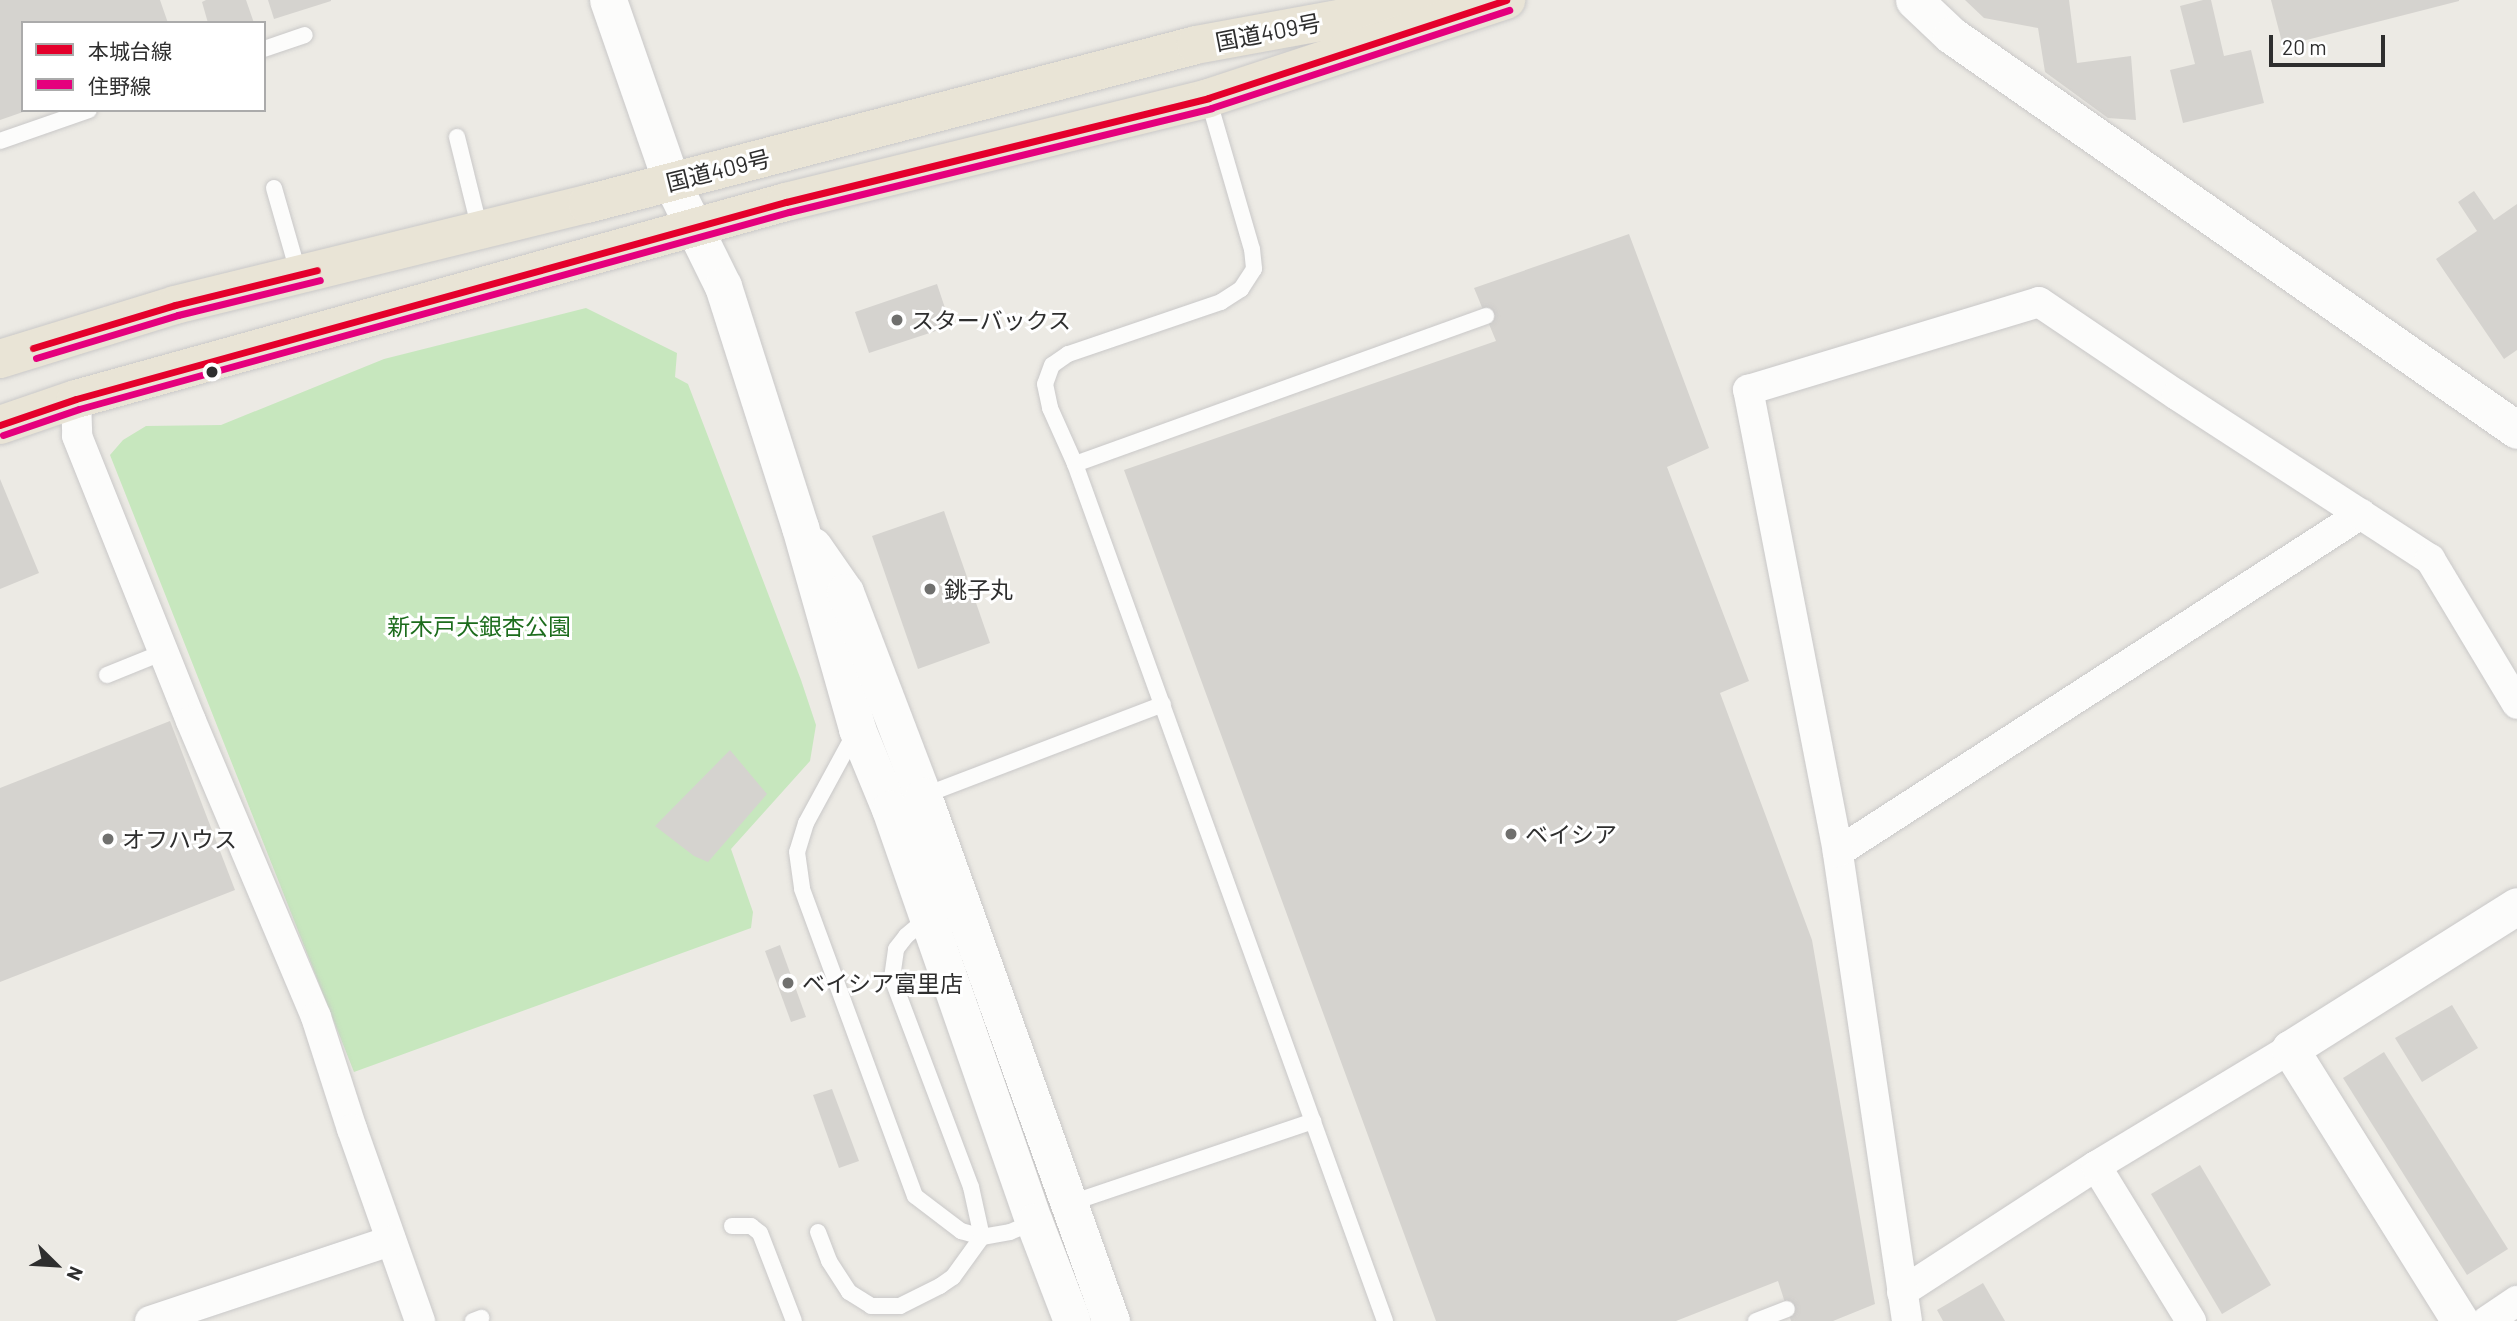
<!DOCTYPE html>
<html>
<head>
<meta charset="utf-8">
<style>
  body { margin:0 }
  #map { position:relative; width:2517px; height:1321px; overflow:hidden; background:#eceae4; font-family:Barlow,"Noto Sans JP",sans-serif }
  div>[style] { position:absolute }
  [style*='--x'] { left:calc(var(--x)*1px); top:calc(var(--y)*1px); width:calc(var(--w)*1px); rotate:calc(var(--a)*1deg) }
  .green>* { inset:0; background:#c7e7be }
  .building>* { inset:0; background:#d5d3cf }
  .roads { filter:drop-shadow(0 0 2px #c9c8c8) drop-shadow(0 0 2px #c9c8c8) }
  .service>* { height:16px; margin:-8px; padding:0 8px; transform-origin:8px; border-radius:8px; background:#fcfcfb }
  .minor>* { height:30px; margin:-15px; padding:0 15px; transform-origin:15px; border-radius:15px; background:#fcfcfb }
  .tertiary>* { height:37px; margin:-18.5px; padding:0 18.5px; transform-origin:18.5px; border-radius:18.5px; background:#fcfcfb }
  .trunk>* { height:38px; margin:-19px; padding:0 19px; transform-origin:19px; border-radius:19px; background:#e9e4d6 }
  .bus-1>* { height:7px; margin:-3.5px; padding:0 3.5px; transform-origin:3.5px; border-radius:3.5px; background:#e4002b }
  .bus-2>* { height:7px; margin:-3.5px; padding:0 3.5px; transform-origin:3.5px; border-radius:3.5px; background:#e5007d }
  .dots>* { width:19px; height:19px; translate:-50% -50%; box-sizing:border-box; border:4px solid #fff; border-radius:50% }
  span { translate:-50% -50%; white-space:nowrap; text-align:center; line-height:1.15; -webkit-text-stroke:6px #fff; paint-order:stroke }
  .street-label { font-size:23px; color:#2e2e2e }
  .poi-label { font-size:23px; color:#2e2e2e }
  .left { translate:0 -50%; text-align:left }
  .park-label { font-size:23px; color:#1c6c1c }
  .legend { position:absolute; left:21px; top:21px; width:245px; height:91px; box-sizing:border-box; background:#fff; border:2px solid #ababab; margin:0; padding:9px 12px; list-style:none; font-size:21px; color:#2e2e2e }
  .legend li { display:flex; align-items:center; gap:14px; height:35px }
  .legend b { width:35px; border:2px solid #ababab }
  .north { position:absolute; left:21px; top:1230px; width:70px; height:70px; -webkit-text-stroke:5px #fff; paint-order:stroke; rotate:114deg; font-size:19px; font-weight:700; line-height:28px; text-align:center; color:#2e2e2e }
  .north::after { content:''; display:block; margin:auto; width:24px; height:32px; background:#2e2e2e; clip-path:polygon(50% 0,100% 100%,50% 72%,0 100%) }
  .scale { position:absolute; left:2269px; top:35px; width:116px; height:32px; box-sizing:border-box; border:4px solid #2e2e2e; border-top:0; padding-left:9px; font-size:21px; line-height:24px; white-space:nowrap; color:#2e2e2e; -webkit-text-stroke:5px #fff; paint-order:stroke }
</style>
</head>
<body>
<div id="map">
  <div class="green">
    <i style="clip-path:polygon(586px 308px,677px 353px,675px 377px,688px 384px,801px 680px,816px 725px,810px 761px,731px 849px,753px 912px,751px 928px,354px 1072px,110px 455px,123px 440px,146px 426px,221px 425px,384px 359px)"></i>
  </div>
  <div class="building">
    <i style="clip-path:polygon(0 0,160px 0,168px 23px,23px 23px,23px 112px,0 120px)"></i>
    <i style="clip-path:polygon(206px 0,246px 0,254px 23px,208px 23px,202px 2px)"></i>
    <i style="clip-path:polygon(268px 0,331px 0,331px 1px,274px 19px)"></i>
    <i style="clip-path:polygon(1965px 0,2069px 0,2077px 63px,2131px 56px,2136px 120px,2108px 118px,2045px 72px,2038px 28px,1984px 18px)"></i>
    <i style="clip-path:polygon(2203px 0,2211px 0,2224px 56px,2251px 50px,2264px 103px,2183px 123px,2170px 70px,2195px 64px,2180px 6px)"></i>
    <i style="clip-path:polygon(2271px 0,2459px 0,2459px 1px,2283px 46px)"></i>
    <i style="clip-path:polygon(2474px 191px,2494px 220px,2517px 204px,2517px 350px,2504px 359px,2436px 259px,2477px 231px,2458px 202px)"></i>
    <i style="clip-path:polygon(1629px 234px,1709px 448px,1667px 467px,1749px 681px,1720px 693px,1812px 940px,1875px 1304px,1833px 1321px,1791px 1321px,1778px 1281px,1676px 1321px,1436px 1321px,1124px 470px,1496px 341px,1474px 288px)"></i>
    <i style="clip-path:polygon(937px 284px,951px 326px,869px 353px,855px 312px)"></i>
    <i style="clip-path:polygon(0 479px,39px 573px,0 589px)"></i>
    <i style="clip-path:polygon(944px 511px,990px 643px,918px 669px,872px 536px)"></i>
    <i style="clip-path:polygon(170px 721px,235px 890px,0 982px,0 788px)"></i>
    <i style="clip-path:polygon(730px 750px,767px 794px,708px 862px,694px 856px,655px 826px)"></i>
    <i style="clip-path:polygon(780px 945px,806px 1017px,791px 1022px,765px 951px)"></i>
    <i style="clip-path:polygon(2452px 1005px,2478px 1048px,2422px 1082px,2395px 1038px)"></i>
    <i style="clip-path:polygon(2384px 1052px,2508px 1249px,2467px 1275px,2343px 1078px)"></i>
    <i style="clip-path:polygon(832px 1089px,859px 1161px,839px 1168px,813px 1095px)"></i>
    <i style="clip-path:polygon(2200px 1165px,2271px 1285px,2222px 1314px,2151px 1194px)"></i>
    <i style="clip-path:polygon(1983px 1283px,2005px 1321px,1943px 1321px,1937px 1310px)"></i>
  </div>
  <div class="roads">
    <div class="service">
      <i style="--x:264;--y:49;--w:43;--a:-18.9"></i>
      <i style="--x:1208;--y:98;--w:157;--a:73.8"></i>
      <i style="--x:1252;--y:249;--w:20;--a:84"></i>
      <i style="--x:1254;--y:269;--w:24;--a:123"></i>
      <i style="--x:1241;--y:289;--w:24;--a:147"></i>
      <i style="--x:1221;--y:302;--w:162;--a:161.2"></i>
      <i style="--x:1068;--y:354;--w:19;--a:145"></i>
      <i style="--x:1052;--y:365;--w:20;--a:110"></i>
      <i style="--x:1045;--y:384;--w:25;--a:78"></i>
      <i style="--x:1050;--y:408;--w:61;--a:65.9"></i>
      <i style="--x:1075;--y:464;--w:911;--a:70.11"></i>
      <i style="--x:457;--y:137;--w:96;--a:76.1"></i>
      <i style="--x:0;--y:141;--w:94;--a:-19.2"></i>
      <i style="--x:274;--y:188;--w:91;--a:74"></i>
      <i style="--x:1075;--y:464;--w:437;--a:-19.8"></i>
      <i style="--x:107;--y:675;--w:61;--a:-22"></i>
      <i style="--x:856;--y:731;--w:105;--a:118.5"></i>
      <i style="--x:806;--y:823;--w:30;--a:107"></i>
      <i style="--x:797;--y:852;--w:37;--a:82"></i>
      <i style="--x:802;--y:889;--w:327;--a:69.8"></i>
      <i style="--x:915;--y:1196;--w:58;--a:37.3"></i>
      <i style="--x:961;--y:1231;--w:22;--a:16"></i>
      <i style="--x:982;--y:1237;--w:28;--a:-10"></i>
      <i style="--x:1010;--y:1232;--w:28;--a:-23"></i>
      <i style="--x:920;--y:797;--w:260;--a:-20.9"></i>
      <i style="--x:1068;--y:1204;--w:259;--a:-18.7"></i>
      <i style="--x:732;--y:1226;--w:19;--a:0"></i>
      <i style="--x:751;--y:1226;--w:11;--a:38"></i>
      <i style="--x:760;--y:1233;--w:94;--a:68.9"></i>
      <i style="--x:818;--y:1232;--w:31;--a:69"></i>
      <i style="--x:829;--y:1261;--w:37;--a:57"></i>
      <i style="--x:849;--y:1292;--w:26;--a:32"></i>
      <i style="--x:871;--y:1306;--w:29;--a:0"></i>
      <i style="--x:900;--y:1306;--w:45;--a:-26.6"></i>
      <i style="--x:940;--y:1286;--w:16;--a:-35"></i>
      <i style="--x:953;--y:1277;--w:49;--a:-54.1"></i>
      <i style="--x:982;--y:1237;--w:51;--a:-102.4"></i>
      <i style="--x:971;--y:1187;--w:223;--a:-110.7"></i>
      <i style="--x:892;--y:978;--w:29;--a:-82"></i>
      <i style="--x:896;--y:949;--w:16;--a:-52"></i>
      <i style="--x:906;--y:936;--w:30;--a:-40"></i>
      <i style="--x:473;--y:1321;--w:9;--a:-21"></i>
      <i style="--x:1756;--y:1321;--w:33;--a:-21"></i>
    </div>
    <div class="minor">
      <i style="--x:76;--y:399;--w:37;--a:88"></i>
      <i style="--x:77;--y:436;--w:307;--a:68.2"></i>
      <i style="--x:191;--y:721;--w:321;--a:67.1"></i>
      <i style="--x:316;--y:1017;--w:118;--a:72.2"></i>
      <i style="--x:352;--y:1129;--w:204;--a:70.5"></i>
      <i style="--x:1838;--y:852;--w:623;--a:-32.87"></i>
      <i style="--x:2096;--y:1166;--w:182;--a:58.5"></i>
      <i style="--x:1902;--y:1292;--w:231;--a:-33"></i>
      <i style="--x:2096;--y:1166;--w:227;--a:-31.1"></i>
      <i style="--x:150;--y:1321;--w:254;--a:-18.4"></i>
      <i style="--x:1907;--y:1321;--w:474;--a:-98.4"></i>
      <i style="--x:1838;--y:852;--w:471;--a:-101"></i>
      <i style="--x:1748;--y:390;--w:304;--a:-16.8"></i>
      <i style="--x:2039;--y:302;--w:166;--a:34"></i>
      <i style="--x:2177;--y:395;--w:302;--a:33"></i>
      <i style="--x:2430;--y:559;--w:169;--a:59"></i>
      <i style="--x:2487;--y:1321;--w:36;--a:-34"></i>
    </div>
    <div class="tertiary">
      <i style="--x:608;--y:0;--w:192;--a:70.8"></i>
      <i style="--x:671;--y:181;--w:117;--a:63.7"></i>
      <i style="--x:723;--y:286;--w:253;--a:72.3"></i>
      <i style="--x:800;--y:527;--w:210;--a:74.2"></i>
      <i style="--x:857;--y:729;--w:87;--a:67.6"></i>
      <i style="--x:890;--y:809;--w:437;--a:70.8"></i>
      <i style="--x:1034;--y:1222;--w:106;--a:69"></i>
      <i style="--x:1914;--y:0;--w:51;--a:43.4"></i>
      <i style="--x:1951;--y:35;--w:690;--a:34.91"></i>
      <i style="--x:813;--y:546;--w:56;--a:55.2"></i>
      <i style="--x:845;--y:592;--w:218;--a:69.1"></i>
      <i style="--x:923;--y:796;--w:558;--a:70.3"></i>
      <i style="--x:2460;--y:1321;--w:321;--a:-122"></i>
      <i style="--x:2290;--y:1049;--w:268;--a:-32.2"></i>
    </div>
    <div class="trunk">
      <i style="--x:0;--y:359;--w:183;--a:-17.1"></i>
      <i style="--x:175;--y:305;--w:424;--a:-13.8"></i>
      <i style="--x:587;--y:204;--w:629;--a:-14.63"></i>
      <i style="--x:1196;--y:45;--w:248;--a:-10.4"></i>
      <i style="--x:0;--y:425;--w:80;--a:-18.9"></i>
      <i style="--x:76;--y:399;--w:737;--a:-15.51"></i>
      <i style="--x:786;--y:202;--w:435;--a:-13.8"></i>
      <i style="--x:1208;--y:98;--w:314;--a:-18.2"></i>
    </div>
  </div>
  <div class="bus-1">
    <i style="--x:33;--y:348;--w:148;--a:-16.8"></i>
    <i style="--x:175;--y:305;--w:146;--a:-13.8"></i>
    <i style="--x:0;--y:425;--w:80;--a:-18.9"></i>
    <i style="--x:76;--y:399;--w:737;--a:-15.51"></i>
    <i style="--x:786;--y:202;--w:435;--a:-13.8"></i>
    <i style="--x:1208;--y:98;--w:314;--a:-18.2"></i>
  </div>
  <div class="bus-2">
    <i style="--x:36;--y:358;--w:148;--a:-16.8"></i>
    <i style="--x:178;--y:315;--w:146;--a:-13.8"></i>
    <i style="--x:3;--y:435;--w:80;--a:-18.9"></i>
    <i style="--x:79;--y:409;--w:737;--a:-15.51"></i>
    <i style="--x:789;--y:212;--w:435;--a:-13.8"></i>
    <i style="--x:1211;--y:108;--w:314;--a:-18.2"></i>
  </div>
  <div class="dots">
    <i style="left:897px;top:320px;background:#70706e"></i>
    <i style="left:212px;top:372px;background:#2e2e2e"></i>
    <i style="left:930px;top:589px;background:#70706e"></i>
    <i style="left:1511px;top:834px;background:#70706e"></i>
    <i style="left:108px;top:839px;background:#70706e"></i>
    <i style="left:788px;top:983px;background:#70706e"></i>
  </div>
  <div class="street-label">
    <span style="left:1268px;top:32px;rotate:-11deg">国道409号</span>
    <span style="left:718px;top:170px;rotate:-14deg">国道409号</span>
  </div>
  <div class="poi-label">
    <span class="left" style="left:911px;top:320px">スターバックス</span>
    <span class="left" style="left:944px;top:589px">銚子丸</span>
    <span class="left" style="left:1525px;top:834px">ベイシア</span>
    <span class="left" style="left:122px;top:839px">オフハウス</span>
    <span class="left" style="left:802px;top:983px">ベイシア富里店</span>
  </div>
  <div class="park-label">
    <span style="left:479px;top:626px">新木戸大銀杏公園</span>
  </div>
  <ul class="legend">
  <li><b style="height:9px;background:#e4002b"></b>本城台線</li>
  <li><b style="height:9px;background:#e5007d"></b>住野線</li>
  </ul>
  <div class="north">N</div>
  <div class="scale">20 m</div>
</div>
</body>
</html>
